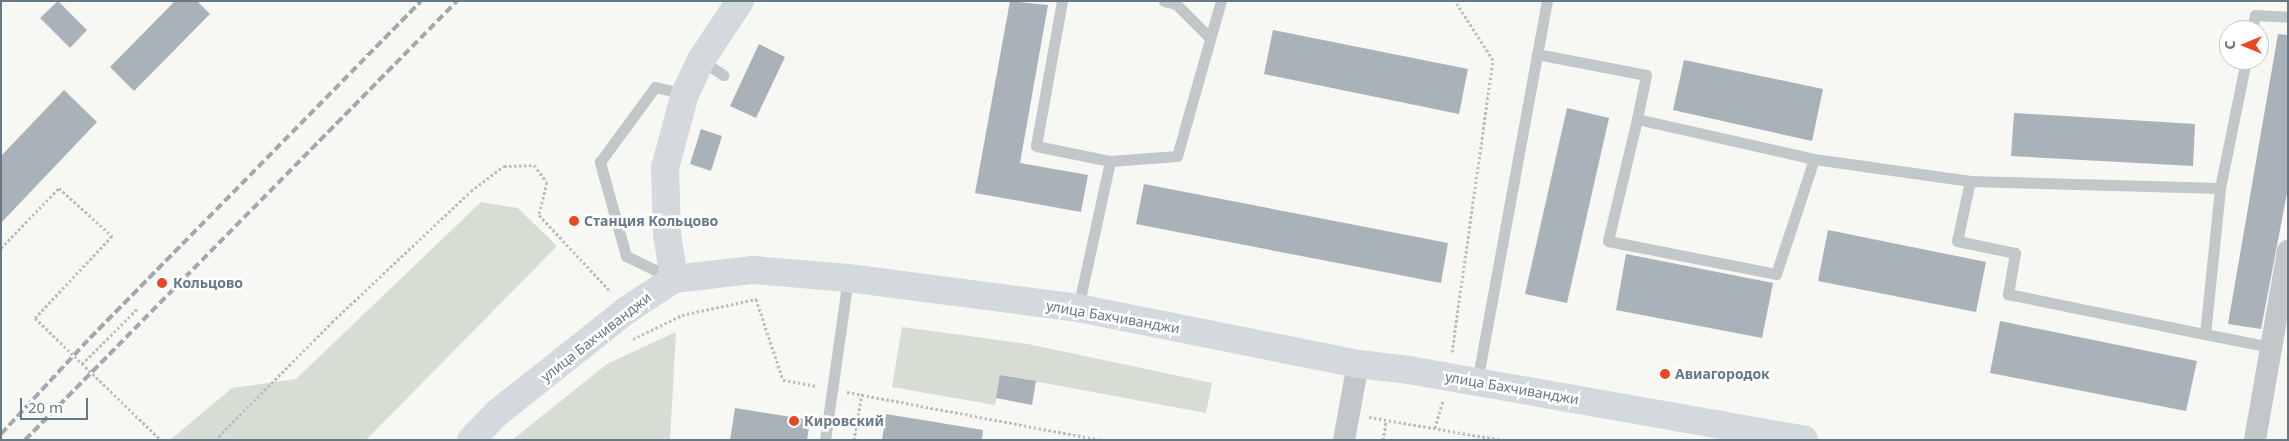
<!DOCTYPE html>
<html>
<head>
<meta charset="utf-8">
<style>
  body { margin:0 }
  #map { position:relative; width:2289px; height:441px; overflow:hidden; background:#f7f7f4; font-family:"Noto Sans",sans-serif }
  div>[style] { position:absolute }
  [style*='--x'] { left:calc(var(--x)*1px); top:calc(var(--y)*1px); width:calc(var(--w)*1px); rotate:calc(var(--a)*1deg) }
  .green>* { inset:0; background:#d7ddd3 }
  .building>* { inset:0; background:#a9b2b8 }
  .path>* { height:3px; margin-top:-1.5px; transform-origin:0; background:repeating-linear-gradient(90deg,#babec0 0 2.5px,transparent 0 5px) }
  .service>* { height:11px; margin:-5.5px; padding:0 5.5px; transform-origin:5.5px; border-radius:5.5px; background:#c2c7ca }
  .minor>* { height:22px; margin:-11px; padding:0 11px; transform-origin:11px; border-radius:11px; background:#c2c7ca }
  .secondary>* { height:28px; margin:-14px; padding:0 14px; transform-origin:14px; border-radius:14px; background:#d4d9dd }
  .rail>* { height:4px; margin-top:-2px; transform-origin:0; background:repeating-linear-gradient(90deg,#a1a9ae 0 8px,transparent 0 12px) }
  .dots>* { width:14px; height:14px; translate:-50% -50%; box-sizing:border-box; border:2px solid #fff; border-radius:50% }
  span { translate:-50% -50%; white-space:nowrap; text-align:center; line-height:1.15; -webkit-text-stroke:5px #fff; paint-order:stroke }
  .poi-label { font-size:14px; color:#657986; font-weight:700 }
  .left { translate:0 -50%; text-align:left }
  .street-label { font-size:14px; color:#657986 }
  .frame { position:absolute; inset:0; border:2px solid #657986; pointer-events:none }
  .north { position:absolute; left:2219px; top:20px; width:50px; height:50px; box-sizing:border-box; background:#fff; border:1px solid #c1c9cf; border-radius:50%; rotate:270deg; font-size:14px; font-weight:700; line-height:20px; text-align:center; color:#657986 }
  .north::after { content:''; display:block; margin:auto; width:18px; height:22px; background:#ea4822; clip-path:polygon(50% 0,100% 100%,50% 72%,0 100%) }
  .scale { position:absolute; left:20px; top:398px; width:68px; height:22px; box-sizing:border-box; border:2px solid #657986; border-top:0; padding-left:6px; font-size:15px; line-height:18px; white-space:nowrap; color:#657986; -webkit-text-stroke:4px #fff; paint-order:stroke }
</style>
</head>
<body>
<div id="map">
  <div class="green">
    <i style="clip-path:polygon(481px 202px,518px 208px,557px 246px,366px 440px,170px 440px,232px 388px,296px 379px)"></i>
    <i style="clip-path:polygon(902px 327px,1028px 344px,1212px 383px,1206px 413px,1001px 375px,995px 405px,892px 387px)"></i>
    <i style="clip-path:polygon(676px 332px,670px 440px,512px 440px,607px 364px)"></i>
  </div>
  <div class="building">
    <i style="clip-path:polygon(58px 1px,87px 30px,70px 48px,40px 18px)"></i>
    <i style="clip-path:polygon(175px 1px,197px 1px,210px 14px,134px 91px,110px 67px)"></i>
    <i style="clip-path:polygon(1010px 1px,1048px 5px,1020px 163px,1088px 175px,1081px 212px,975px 193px)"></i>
    <i style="clip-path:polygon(1273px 30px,1468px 69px,1459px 114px,1264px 74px)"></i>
    <i style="clip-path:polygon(2278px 34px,2288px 35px,2288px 188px,2261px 329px,2228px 324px)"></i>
    <i style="clip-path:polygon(759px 44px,785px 57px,756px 118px,730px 106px)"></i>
    <i style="clip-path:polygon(1684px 60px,1823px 89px,1812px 141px,1673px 110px)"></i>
    <i style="clip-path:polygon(64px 90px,97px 122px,1px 223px,1px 156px)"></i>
    <i style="clip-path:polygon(1567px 108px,1609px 118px,1567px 303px,1525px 294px)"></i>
    <i style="clip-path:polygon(2014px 113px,2195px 124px,2193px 166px,2011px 156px)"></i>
    <i style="clip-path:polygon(701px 129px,722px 136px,711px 171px,690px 164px)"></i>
    <i style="clip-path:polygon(1144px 184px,1448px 243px,1441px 283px,1136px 224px)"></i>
    <i style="clip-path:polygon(1828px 230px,1986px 262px,1976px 312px,1818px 281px)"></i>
    <i style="clip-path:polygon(1626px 254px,1773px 283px,1762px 338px,1616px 310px)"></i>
    <i style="clip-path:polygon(2000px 321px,2197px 361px,2186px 411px,1990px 373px)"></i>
    <i style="clip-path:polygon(1000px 375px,1036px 381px,1032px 405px,996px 398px)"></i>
    <i style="clip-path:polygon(735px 408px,810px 420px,807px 440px,730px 440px)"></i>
    <i style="clip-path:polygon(886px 414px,983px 430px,982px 440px,882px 440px)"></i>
  </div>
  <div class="path">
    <i style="--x:1;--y:248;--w:83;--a:-46"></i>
    <i style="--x:59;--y:188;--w:72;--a:42.2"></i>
    <i style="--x:112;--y:236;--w:112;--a:133.2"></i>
    <i style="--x:35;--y:318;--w:175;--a:44.1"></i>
    <i style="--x:633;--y:339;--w:55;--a:-26.1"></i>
    <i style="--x:682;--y:315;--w:76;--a:-12.2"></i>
    <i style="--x:756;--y:299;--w:85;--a:71.6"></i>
    <i style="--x:783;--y:380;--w:35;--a:10"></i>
    <i style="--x:1452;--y:352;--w:295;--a:-82"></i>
    <i style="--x:1493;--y:60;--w:67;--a:-122.7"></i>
    <i style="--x:82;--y:364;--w:78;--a:-45"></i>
    <i style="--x:847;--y:392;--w:259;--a:10.7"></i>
    <i style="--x:1369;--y:417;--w:135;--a:9.8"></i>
    <i style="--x:1435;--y:428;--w:29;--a:-74"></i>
    <i style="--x:219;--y:435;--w:6;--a:59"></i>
    <i style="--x:215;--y:440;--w:166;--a:-45.2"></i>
    <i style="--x:332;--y:322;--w:191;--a:-43.3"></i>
    <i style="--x:471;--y:191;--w:41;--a:-37.1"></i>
    <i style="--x:504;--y:166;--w:30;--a:-2"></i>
    <i style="--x:534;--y:165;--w:21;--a:53"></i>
    <i style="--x:547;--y:182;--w:34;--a:104"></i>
    <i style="--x:539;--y:215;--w:105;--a:46.9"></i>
    <i style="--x:854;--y:440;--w:47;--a:-80.1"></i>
    <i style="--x:1383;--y:440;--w:18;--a:-81"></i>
  </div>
  <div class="service">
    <i style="--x:1062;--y:1;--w:147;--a:100.2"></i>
    <i style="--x:1036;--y:146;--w:76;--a:11.5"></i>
    <i style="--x:1164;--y:1;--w:12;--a:14"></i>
    <i style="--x:1176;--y:4;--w:48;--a:45"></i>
    <i style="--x:2252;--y:30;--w:15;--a:-79"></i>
    <i style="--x:2255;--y:15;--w:33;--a:3"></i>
    <i style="--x:1537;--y:54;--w:111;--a:10.9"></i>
    <i style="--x:1646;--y:75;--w:45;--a:101.6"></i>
    <i style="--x:1637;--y:119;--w:181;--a:12.7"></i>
    <i style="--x:1814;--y:159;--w:158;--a:8"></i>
    <i style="--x:1970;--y:181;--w:61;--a:102.2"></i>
    <i style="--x:1957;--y:241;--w:59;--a:11.7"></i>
    <i style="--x:2015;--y:253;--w:42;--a:99.7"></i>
    <i style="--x:2008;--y:294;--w:201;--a:11.5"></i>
    <i style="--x:2205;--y:334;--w:147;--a:-84.1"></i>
    <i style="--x:2220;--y:188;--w:131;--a:-78.5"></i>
    <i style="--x:701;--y:60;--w:27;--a:34"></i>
    <i style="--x:1637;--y:119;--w:125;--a:103.4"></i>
    <i style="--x:1608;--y:241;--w:171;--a:11.1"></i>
    <i style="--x:1776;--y:274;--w:121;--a:-71.7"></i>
    <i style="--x:1970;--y:181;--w:250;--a:1.6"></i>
    <i style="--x:672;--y:278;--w:51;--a:-154.4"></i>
    <i style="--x:626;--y:256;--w:98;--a:-105.5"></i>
    <i style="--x:600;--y:162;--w:93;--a:-53.7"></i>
    <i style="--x:655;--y:87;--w:31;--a:13"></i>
    <i style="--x:1078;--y:308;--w:150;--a:-77.7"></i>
    <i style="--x:1110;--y:161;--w:67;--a:-4.3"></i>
    <i style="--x:1177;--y:156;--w:161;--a:-74.2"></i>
    <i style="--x:2205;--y:334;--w:66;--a:11.3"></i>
    <i style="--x:1477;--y:382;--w:387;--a:-79.6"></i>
    <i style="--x:825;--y:440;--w:164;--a:-81.9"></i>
  </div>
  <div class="minor">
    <i style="--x:1344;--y:440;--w:77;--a:-79.6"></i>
    <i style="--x:2255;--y:440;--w:192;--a:-80.1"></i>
  </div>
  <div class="secondary">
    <i style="--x:674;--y:279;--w:46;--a:-98.8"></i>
    <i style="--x:667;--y:234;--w:66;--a:-91.7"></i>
    <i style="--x:665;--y:168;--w:77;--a:-74.9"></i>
    <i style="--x:685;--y:94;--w:38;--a:-65"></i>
    <i style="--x:701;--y:60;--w:71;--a:-56.5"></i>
    <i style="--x:471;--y:440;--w:37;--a:-46"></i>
    <i style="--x:497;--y:413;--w:166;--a:-38.4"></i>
    <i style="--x:627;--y:310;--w:56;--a:-33.4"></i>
    <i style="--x:674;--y:279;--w:80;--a:-6.5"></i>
    <i style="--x:753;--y:270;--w:95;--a:4.8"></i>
    <i style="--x:848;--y:278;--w:232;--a:7.4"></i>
    <i style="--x:1078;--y:308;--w:286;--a:11.3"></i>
    <i style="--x:1358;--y:364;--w:51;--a:6.7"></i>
    <i style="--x:1409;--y:370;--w:401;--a:10"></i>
  </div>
  <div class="rail">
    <i style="--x:1;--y:434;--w:131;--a:-47.2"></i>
    <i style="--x:90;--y:338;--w:472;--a:-45.5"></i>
    <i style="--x:25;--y:440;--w:616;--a:-45.46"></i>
  </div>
  <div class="dots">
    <i style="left:574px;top:221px;background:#ea4822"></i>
    <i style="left:162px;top:283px;background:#ea4822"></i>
    <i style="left:1665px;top:374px;background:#ea4822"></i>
    <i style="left:794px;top:421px;background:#ea4822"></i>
  </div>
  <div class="poi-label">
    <span class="left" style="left:584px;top:221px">Станция Кольцово</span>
    <span class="left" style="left:173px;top:283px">Кольцово</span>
    <span class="left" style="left:1675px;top:374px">Авиагородок</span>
    <span class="left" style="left:804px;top:421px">Кировский</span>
  </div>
  <div class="street-label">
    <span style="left:1113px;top:317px;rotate:10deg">улица Бахчиванджи</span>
    <span style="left:596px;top:337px;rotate:-38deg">улица Бахчиванджи</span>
    <span style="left:1512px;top:388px;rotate:10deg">улица Бахчиванджи</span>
  </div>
  <div class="frame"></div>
  <div class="north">С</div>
  <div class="scale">20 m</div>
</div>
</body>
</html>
